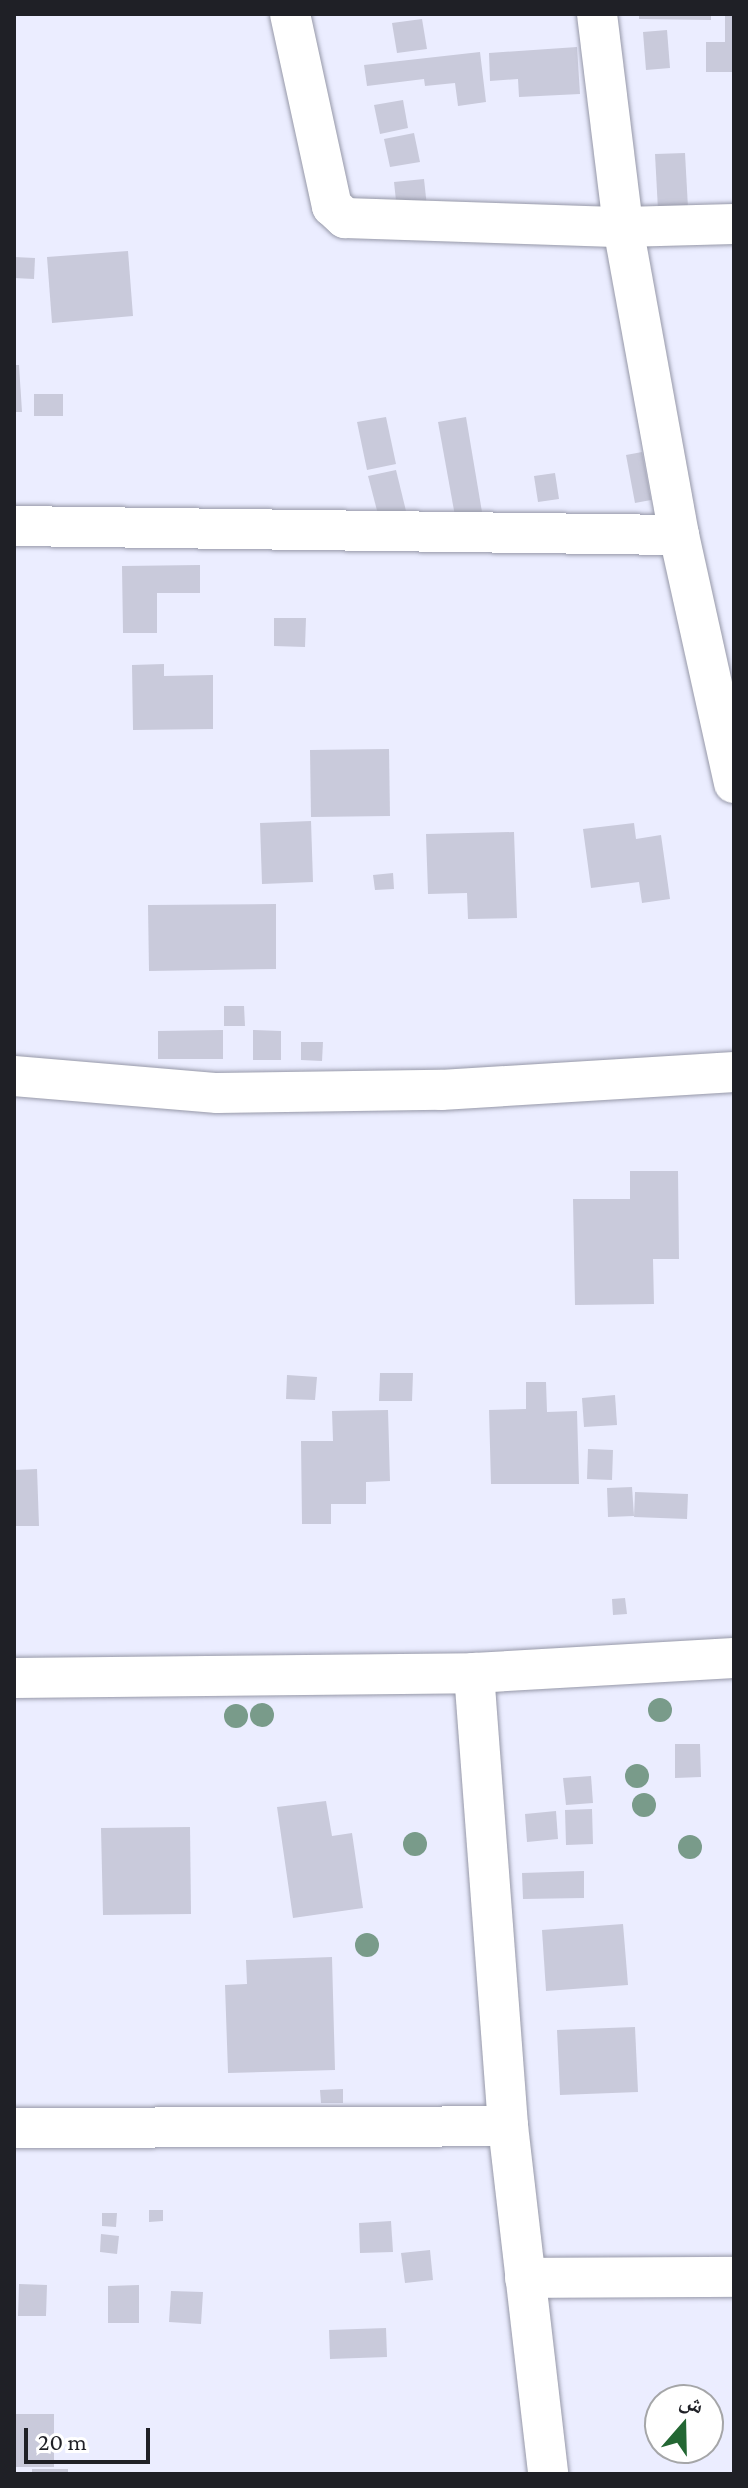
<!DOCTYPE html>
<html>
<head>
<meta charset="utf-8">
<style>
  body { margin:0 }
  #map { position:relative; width:748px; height:2488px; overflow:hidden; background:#ebedff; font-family:"Crimson Pro","Noto Naskh Arabic",serif }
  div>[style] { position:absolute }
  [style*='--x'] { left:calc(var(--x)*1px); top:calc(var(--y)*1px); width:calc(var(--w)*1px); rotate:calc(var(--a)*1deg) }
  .building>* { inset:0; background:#c9cadb }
  .roads { filter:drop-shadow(0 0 2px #9698a8) drop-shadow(0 0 2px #9698a8) }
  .street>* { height:40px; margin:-20px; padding:0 20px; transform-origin:20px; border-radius:20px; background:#fff }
  .trees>* { width:24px; height:24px; margin:-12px; border-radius:50%; background:#799b8a }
  span { translate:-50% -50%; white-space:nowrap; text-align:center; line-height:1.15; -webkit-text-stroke:6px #fff; paint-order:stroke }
  .frame { position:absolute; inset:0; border:16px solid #1f2026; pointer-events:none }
  .north { position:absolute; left:644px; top:2384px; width:80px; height:80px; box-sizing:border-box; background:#fff; border:2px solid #a5a6a8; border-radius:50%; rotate:20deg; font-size:22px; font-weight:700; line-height:32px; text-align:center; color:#1f2026 }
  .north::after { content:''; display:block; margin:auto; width:28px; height:36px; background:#236733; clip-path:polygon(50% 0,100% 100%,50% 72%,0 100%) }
  .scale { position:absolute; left:24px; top:2428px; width:126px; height:36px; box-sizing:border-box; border:4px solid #1f2026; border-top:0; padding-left:10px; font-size:24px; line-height:28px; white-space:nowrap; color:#1f2026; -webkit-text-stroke:6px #fff; paint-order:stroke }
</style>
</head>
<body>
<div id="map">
  <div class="building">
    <i style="clip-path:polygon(639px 14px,711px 14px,711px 20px,639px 19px)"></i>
    <i style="clip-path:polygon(725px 14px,734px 15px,734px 72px,706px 72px,706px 42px,725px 42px)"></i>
    <i style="clip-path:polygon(422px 19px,427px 49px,397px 53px,392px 23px)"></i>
    <i style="clip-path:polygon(667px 30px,670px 68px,646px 70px,643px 32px)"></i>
    <i style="clip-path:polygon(577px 47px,580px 94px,519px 97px,518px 79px,490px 81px,489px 53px)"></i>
    <i style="clip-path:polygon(480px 52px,486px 102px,458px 106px,455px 83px,425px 86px,424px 79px,367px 86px,364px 65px)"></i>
    <i style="clip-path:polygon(403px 100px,408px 128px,380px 134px,374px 105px)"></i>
    <i style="clip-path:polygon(414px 133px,420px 162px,390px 167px,384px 139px)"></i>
    <i style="clip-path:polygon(685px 153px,688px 208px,658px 210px,655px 154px)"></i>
    <i style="clip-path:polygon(424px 179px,427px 207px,397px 210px,394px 182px)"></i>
    <i style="clip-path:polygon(128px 251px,133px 316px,52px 323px,47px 257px)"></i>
    <i style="clip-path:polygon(14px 257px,35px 258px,34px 279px,14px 278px)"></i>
    <i style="clip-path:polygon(14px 365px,19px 365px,22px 412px,14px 412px)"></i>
    <i style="clip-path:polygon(34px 394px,63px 394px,63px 416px,34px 416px)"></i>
    <i style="clip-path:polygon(386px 417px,396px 464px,367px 470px,357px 422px)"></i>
    <i style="clip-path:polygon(466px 417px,482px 512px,455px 516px,438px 422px)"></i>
    <i style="clip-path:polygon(642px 452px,651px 500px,635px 503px,626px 455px)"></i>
    <i style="clip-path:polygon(396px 470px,407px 515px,380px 522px,368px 476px)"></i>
    <i style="clip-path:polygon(555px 473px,559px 499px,538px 502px,534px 476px)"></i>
    <i style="clip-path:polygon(200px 565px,200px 593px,157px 593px,157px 633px,123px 633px,122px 566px)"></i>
    <i style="clip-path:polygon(274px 618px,306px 618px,305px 647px,274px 646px)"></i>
    <i style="clip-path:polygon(164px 664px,164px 676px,213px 675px,213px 729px,133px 730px,132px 665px)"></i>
    <i style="clip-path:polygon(389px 749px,390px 816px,311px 817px,310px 750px)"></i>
    <i style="clip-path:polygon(311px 821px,313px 882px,262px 884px,260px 823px)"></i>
    <i style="clip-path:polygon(634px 823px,636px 839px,661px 835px,670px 899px,642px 903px,639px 882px,591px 888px,583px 829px)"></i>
    <i style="clip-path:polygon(514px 832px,517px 918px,468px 919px,467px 893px,428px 894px,426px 834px)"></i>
    <i style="clip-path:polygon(393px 873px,394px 889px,375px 890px,373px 875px)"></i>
    <i style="clip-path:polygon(276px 904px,276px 969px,149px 971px,148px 905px)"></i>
    <i style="clip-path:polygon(224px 1006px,244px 1006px,245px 1026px,224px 1026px)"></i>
    <i style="clip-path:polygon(223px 1030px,223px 1059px,158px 1059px,158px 1031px)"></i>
    <i style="clip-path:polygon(253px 1030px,281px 1031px,281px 1060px,253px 1060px)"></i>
    <i style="clip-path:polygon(301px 1042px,323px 1042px,322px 1061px,301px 1060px)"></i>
    <i style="clip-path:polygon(630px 1171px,678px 1171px,679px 1259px,653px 1259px,654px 1304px,575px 1305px,573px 1199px,630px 1199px)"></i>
    <i style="clip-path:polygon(380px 1373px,413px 1373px,412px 1401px,379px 1401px)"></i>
    <i style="clip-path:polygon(287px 1375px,317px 1377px,315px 1400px,286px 1399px)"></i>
    <i style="clip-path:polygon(526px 1382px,546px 1382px,547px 1412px,577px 1411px,579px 1484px,491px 1484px,489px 1410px,526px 1409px)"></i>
    <i style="clip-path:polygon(615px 1395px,617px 1425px,584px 1427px,582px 1398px)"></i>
    <i style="clip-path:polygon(388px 1410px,390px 1481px,366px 1482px,366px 1504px,331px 1504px,331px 1524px,302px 1524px,301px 1441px,333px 1441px,332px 1411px)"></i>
    <i style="clip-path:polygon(588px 1449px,613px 1450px,612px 1480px,587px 1479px)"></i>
    <i style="clip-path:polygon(37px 1469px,39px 1526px,14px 1526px,14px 1470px)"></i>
    <i style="clip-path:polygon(632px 1487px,634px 1516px,608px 1517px,607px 1488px)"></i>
    <i style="clip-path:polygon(635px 1492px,688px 1494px,687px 1519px,634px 1517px)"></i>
    <i style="clip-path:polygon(625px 1598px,627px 1614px,613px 1615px,612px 1599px)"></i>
    <i style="clip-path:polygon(675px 1744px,700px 1744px,701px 1777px,675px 1778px)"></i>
    <i style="clip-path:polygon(591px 1776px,593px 1803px,566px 1805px,563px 1778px)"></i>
    <i style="clip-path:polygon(326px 1801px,332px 1836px,352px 1833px,363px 1908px,293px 1918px,277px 1807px)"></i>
    <i style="clip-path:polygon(592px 1809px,593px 1844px,566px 1845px,565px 1810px)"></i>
    <i style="clip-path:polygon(556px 1811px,558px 1839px,527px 1842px,525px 1814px)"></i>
    <i style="clip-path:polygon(190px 1827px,191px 1914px,103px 1915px,101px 1828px)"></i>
    <i style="clip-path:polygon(584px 1871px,584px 1898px,523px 1899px,522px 1873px)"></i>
    <i style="clip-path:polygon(623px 1924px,628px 1985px,546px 1991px,542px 1930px)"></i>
    <i style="clip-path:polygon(332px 1957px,335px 2070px,228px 2073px,225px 1985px,247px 1984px,246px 1960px)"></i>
    <i style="clip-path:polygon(635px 2027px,638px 2092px,560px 2095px,557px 2030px)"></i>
    <i style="clip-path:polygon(343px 2089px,343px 2103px,321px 2103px,320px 2090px)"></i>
    <i style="clip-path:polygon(149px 2210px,163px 2210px,163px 2221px,149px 2222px)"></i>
    <i style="clip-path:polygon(102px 2213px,117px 2213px,116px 2227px,102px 2226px)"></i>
    <i style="clip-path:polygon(391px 2221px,393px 2252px,360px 2253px,359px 2223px)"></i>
    <i style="clip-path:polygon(101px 2234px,119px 2236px,117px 2254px,100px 2252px)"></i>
    <i style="clip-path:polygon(430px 2250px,433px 2280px,405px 2283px,401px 2253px)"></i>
    <i style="clip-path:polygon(19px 2284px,47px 2285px,46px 2316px,18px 2316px)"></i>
    <i style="clip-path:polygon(139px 2285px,139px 2323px,108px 2323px,108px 2286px)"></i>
    <i style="clip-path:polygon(171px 2291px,203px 2292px,201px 2324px,169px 2322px)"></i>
    <i style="clip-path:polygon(386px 2328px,387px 2357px,330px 2359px,329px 2330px)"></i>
    <i style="clip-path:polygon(14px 2414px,54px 2414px,54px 2467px,14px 2467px)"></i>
    <i style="clip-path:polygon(32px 2469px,68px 2469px,68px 2474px,32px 2474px)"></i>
  </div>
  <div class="roads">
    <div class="street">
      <i style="--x:290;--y:14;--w:197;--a:77.7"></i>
      <i style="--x:332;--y:206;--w:18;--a:43"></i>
      <i style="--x:345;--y:218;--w:278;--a:1.9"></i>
      <i style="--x:623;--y:227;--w:111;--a:-1.5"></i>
      <i style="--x:597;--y:14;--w:215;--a:83"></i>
      <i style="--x:623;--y:227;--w:313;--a:79.7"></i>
      <i style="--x:679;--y:535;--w:254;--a:77.5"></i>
      <i style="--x:14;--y:526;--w:665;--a:0.78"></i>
      <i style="--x:14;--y:1076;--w:204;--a:4.8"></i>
      <i style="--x:217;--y:1093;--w:224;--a:-0.8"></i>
      <i style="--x:441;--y:1090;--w:294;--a:-3.5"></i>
      <i style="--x:474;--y:1673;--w:454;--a:85.7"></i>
      <i style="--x:508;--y:2126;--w:350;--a:83.4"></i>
      <i style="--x:14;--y:1678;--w:460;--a:-0.6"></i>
      <i style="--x:474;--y:1673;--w:260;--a:-3.3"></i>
      <i style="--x:14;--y:2128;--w:494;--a:-0.2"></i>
      <i style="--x:525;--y:2278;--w:209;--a:-0.3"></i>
    </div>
  </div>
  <div class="trees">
    <i style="left:660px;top:1710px"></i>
    <i style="left:262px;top:1715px"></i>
    <i style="left:236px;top:1716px"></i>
    <i style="left:637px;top:1776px"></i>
    <i style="left:644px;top:1805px"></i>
    <i style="left:415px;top:1844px"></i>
    <i style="left:690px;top:1847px"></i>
    <i style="left:367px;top:1945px"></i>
  </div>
  <div class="frame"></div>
  <div class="north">ش</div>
  <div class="scale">20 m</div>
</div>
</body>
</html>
